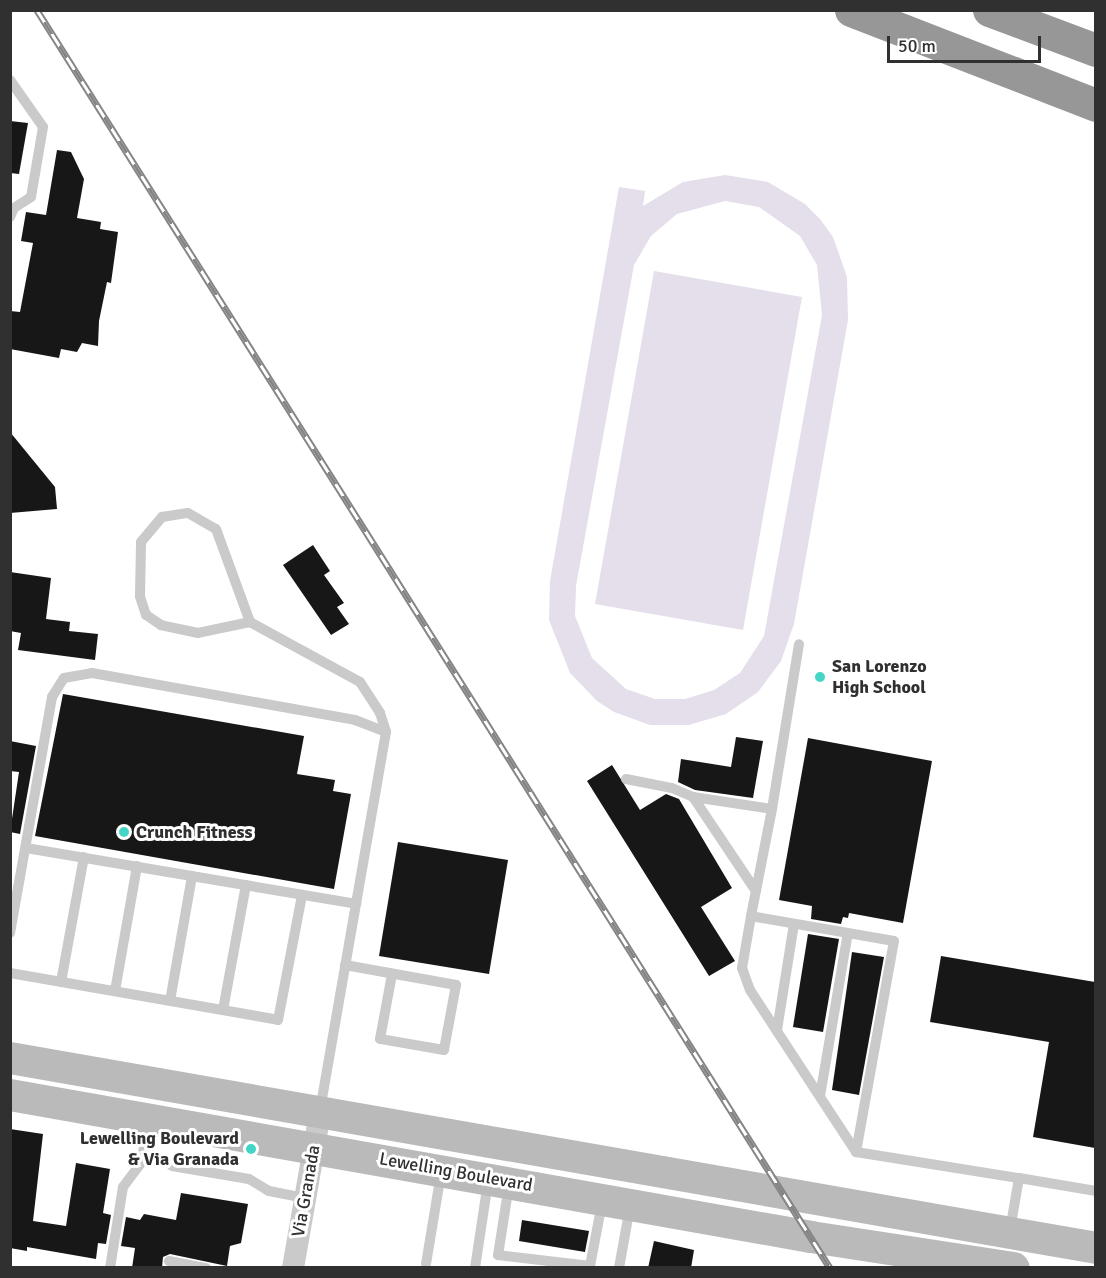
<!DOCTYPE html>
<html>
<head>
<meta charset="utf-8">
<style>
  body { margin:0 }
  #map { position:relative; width:1106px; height:1278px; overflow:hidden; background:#fff; font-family:Signika,sans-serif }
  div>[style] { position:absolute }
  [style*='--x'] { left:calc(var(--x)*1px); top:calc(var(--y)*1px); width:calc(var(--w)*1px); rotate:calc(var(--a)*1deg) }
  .green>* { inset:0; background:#e4dfeb }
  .building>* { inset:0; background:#171717 }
  .service>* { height:10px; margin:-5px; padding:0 5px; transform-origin:5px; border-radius:5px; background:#cacaca }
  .minor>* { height:22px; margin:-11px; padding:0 11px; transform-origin:11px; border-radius:11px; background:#cacaca }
  .secondary>* { height:32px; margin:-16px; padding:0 16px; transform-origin:16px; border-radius:16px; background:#bababa }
  .motorway>* { height:33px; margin:-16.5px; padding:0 16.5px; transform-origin:16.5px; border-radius:16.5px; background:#979797 }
  .rail>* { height:7px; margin-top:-3.5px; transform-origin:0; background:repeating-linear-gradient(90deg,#fff 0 14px,#858585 0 28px); box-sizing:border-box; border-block:2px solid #858585 }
  .dots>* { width:16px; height:16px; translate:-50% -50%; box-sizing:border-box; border:3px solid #fff; border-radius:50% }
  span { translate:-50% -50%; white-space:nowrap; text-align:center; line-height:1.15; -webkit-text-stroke:6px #fff; paint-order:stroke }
  .poi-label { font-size:18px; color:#303030; font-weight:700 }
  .left { translate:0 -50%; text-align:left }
  .right { translate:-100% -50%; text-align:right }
  .street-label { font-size:18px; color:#303030 }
  .frame { position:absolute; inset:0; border:12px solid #303030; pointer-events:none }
  .scale { position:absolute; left:887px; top:36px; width:154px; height:27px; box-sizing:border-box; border:3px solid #303030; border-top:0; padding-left:8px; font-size:18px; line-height:21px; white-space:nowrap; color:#303030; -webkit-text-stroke:4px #fff; paint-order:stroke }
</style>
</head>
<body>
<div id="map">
  <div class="green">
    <i style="clip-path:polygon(evenodd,725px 175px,768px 182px,805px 204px,820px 219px,833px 237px,847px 277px,848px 320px,794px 624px,781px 661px,758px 692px,726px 714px,689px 725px,650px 725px,614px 712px,597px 701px,570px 673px,549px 620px,550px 581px,619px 187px,645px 191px,643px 206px,683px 182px,725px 175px,725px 201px,759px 207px,800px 236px,817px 265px,822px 315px,764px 636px,740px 673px,714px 690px,685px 699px,655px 699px,626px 689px,592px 658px,575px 616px,576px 586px,634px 265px,651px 236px,677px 214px,725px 201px)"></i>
    <i style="clip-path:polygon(654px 271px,802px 297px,743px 630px,595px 604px)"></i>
  </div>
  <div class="building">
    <i style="clip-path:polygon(10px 121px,28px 123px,19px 174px,10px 173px)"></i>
    <i style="clip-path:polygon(57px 150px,71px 152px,84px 179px,77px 218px,101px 222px,100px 229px,118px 232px,111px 283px,107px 282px,99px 321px,98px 346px,82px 343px,77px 352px,61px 349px,59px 358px,10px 349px,10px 311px,20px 312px,33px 243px,21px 241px,26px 212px,46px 215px)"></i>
    <i style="clip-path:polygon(10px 432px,55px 487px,57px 509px,10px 513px)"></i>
    <i style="clip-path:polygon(313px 545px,330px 571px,324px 575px,344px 603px,337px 607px,349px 624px,331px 635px,283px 565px)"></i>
    <i style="clip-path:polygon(10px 572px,51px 578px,46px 619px,70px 622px,69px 631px,98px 634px,95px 660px,18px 650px,21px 633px,10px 631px)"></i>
    <i style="clip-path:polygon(63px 694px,304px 736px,297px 774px,335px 780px,333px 791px,351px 794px,334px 889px,35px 836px)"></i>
    <i style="clip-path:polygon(736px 737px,763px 741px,753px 798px,695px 790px,678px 782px,681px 759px,731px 767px)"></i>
    <i style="clip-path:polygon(808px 738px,932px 761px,903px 923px,849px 913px,848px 918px,843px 917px,841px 924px,811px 919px,812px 906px,779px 900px)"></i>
    <i style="clip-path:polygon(10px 741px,36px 746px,20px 834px,10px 832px,19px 772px,10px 771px)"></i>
    <i style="clip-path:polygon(612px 765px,640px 810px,666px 794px,679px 799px,732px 888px,701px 907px,735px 961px,709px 976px,587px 781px)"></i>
    <i style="clip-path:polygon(398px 842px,508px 860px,489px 974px,379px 956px)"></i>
    <i style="clip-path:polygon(808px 934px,839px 939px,823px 1032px,793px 1027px)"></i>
    <i style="clip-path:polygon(852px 952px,884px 957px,859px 1095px,832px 1090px)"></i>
    <i style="clip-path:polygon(941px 956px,1095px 982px,1095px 1148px,1033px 1137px,1049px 1042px,930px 1022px)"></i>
    <i style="clip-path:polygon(10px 1129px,43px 1134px,33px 1221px,66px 1226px,76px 1163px,110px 1169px,103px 1213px,111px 1215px,106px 1244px,98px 1243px,96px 1259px,27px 1247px,27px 1251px,10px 1248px)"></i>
    <i style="clip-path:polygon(181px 1193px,248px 1204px,241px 1243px,230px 1246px,227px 1266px,170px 1254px,163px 1257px,162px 1268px,132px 1268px,135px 1248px,121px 1246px,126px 1217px,140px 1220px,144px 1214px,176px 1220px)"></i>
    <i style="clip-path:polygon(522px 1220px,589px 1231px,585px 1252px,519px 1241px)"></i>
    <i style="clip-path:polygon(654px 1241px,694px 1250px,691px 1268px,648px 1268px)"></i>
  </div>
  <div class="service">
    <i style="--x:10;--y:80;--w:57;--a:54.9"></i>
    <i style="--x:43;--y:127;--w:71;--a:99.7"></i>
    <i style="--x:31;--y:197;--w:20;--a:147"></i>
    <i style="--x:14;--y:208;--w:10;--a:114"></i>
    <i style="--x:250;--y:622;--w:53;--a:168.1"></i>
    <i style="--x:198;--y:633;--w:38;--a:-168"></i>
    <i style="--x:161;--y:625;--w:18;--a:-146"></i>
    <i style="--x:146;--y:615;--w:20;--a:-108"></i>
    <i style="--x:140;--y:596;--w:54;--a:-88.9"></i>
    <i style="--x:141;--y:542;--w:33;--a:-50"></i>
    <i style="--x:162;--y:517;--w:26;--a:-9"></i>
    <i style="--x:188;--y:513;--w:32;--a:30"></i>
    <i style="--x:216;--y:529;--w:99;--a:69.9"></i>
    <i style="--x:250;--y:622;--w:125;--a:28.6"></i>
    <i style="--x:360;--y:682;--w:37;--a:57"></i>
    <i style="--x:380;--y:713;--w:20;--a:72"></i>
    <i style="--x:626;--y:779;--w:47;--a:11.1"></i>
    <i style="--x:672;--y:788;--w:23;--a:23"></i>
    <i style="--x:693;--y:797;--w:80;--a:8.6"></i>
    <i style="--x:772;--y:809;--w:109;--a:101.1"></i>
    <i style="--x:693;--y:797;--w:113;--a:56.2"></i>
    <i style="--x:772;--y:809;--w:167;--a:-80.7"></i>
    <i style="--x:26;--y:848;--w:335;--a:9.6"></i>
    <i style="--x:10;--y:933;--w:240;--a:-79.9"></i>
    <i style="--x:52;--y:697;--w:22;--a:-58"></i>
    <i style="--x:64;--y:678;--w:28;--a:-10"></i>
    <i style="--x:92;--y:673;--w:267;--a:10.1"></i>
    <i style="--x:355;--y:720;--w:33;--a:21"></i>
    <i style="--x:386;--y:732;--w:385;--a:99.9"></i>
    <i style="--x:345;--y:965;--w:113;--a:10.2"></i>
    <i style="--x:456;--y:985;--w:66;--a:100.5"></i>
    <i style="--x:444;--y:1050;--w:65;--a:-170.2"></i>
    <i style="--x:380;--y:1039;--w:66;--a:-79.5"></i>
    <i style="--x:10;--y:973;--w:272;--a:9.9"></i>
    <i style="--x:278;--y:1020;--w:127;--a:-79.1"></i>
    <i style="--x:61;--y:982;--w:127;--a:-79.6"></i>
    <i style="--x:115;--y:991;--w:127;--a:-80"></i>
    <i style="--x:170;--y:1001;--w:127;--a:-80"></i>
    <i style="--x:223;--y:1010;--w:127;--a:-79.6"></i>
    <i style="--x:777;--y:1030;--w:107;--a:-80.9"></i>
    <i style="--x:820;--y:1096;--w:165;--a:-80.3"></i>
    <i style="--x:856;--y:1152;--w:214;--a:-79.8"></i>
    <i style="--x:894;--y:941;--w:145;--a:-170.1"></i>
    <i style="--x:751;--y:916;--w:53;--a:99.8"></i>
    <i style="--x:742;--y:968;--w:23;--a:70"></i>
    <i style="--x:750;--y:990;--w:194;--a:56.8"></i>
    <i style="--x:856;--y:1152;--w:165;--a:9.1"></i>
    <i style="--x:1019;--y:1178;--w:53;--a:99.8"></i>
    <i style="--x:172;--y:1166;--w:78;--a:9.6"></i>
    <i style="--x:249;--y:1179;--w:23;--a:31"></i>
    <i style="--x:269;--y:1191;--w:37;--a:11"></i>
    <i style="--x:1019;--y:1178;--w:78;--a:9.6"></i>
    <i style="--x:509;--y:1185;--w:71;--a:98.9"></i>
    <i style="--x:498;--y:1255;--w:93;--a:6.8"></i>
    <i style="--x:590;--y:1266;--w:64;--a:-79.2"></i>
    <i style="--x:169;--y:1261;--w:38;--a:11"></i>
    <i style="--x:426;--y:1264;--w:92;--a:-80.6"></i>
    <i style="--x:110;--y:1268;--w:82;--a:-80.9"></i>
    <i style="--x:123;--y:1187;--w:30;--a:-53"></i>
    <i style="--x:141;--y:1163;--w:42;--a:-79"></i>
    <i style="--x:475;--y:1268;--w:87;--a:-81.4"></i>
    <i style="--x:619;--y:1268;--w:62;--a:-79.8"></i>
  </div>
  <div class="minor">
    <i style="--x:293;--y:1268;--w:156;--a:-80.1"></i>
  </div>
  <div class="secondary">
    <i style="--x:10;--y:1058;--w:1102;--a:9.92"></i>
    <i style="--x:10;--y:1095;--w:813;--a:10.05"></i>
    <i style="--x:811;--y:1237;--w:205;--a:8.7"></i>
  </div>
  <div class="motorway">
    <i style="--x:851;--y:10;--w:263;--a:21.2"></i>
    <i style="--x:989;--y:10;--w:114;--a:20.5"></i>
  </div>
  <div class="rail">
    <i style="--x:37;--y:10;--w:1487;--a:57.77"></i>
  </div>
  <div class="dots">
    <i style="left:820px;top:677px;background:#44d5c7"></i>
    <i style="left:124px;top:832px;background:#44d5c7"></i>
    <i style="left:251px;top:1149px;background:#44d5c7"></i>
  </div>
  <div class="poi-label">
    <span class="left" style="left:832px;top:677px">San Lorenzo<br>High School</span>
    <span class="left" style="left:136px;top:832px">Crunch Fitness</span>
    <span class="right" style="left:239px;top:1149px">Lewelling Boulevard<br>&amp; Via Granada</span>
  </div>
  <div class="street-label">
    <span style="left:456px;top:1172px;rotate:10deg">Lewelling Boulevard</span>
    <span style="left:306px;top:1191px;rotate:-80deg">Via Granada</span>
  </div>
  <div class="frame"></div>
  <div class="scale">50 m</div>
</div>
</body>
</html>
